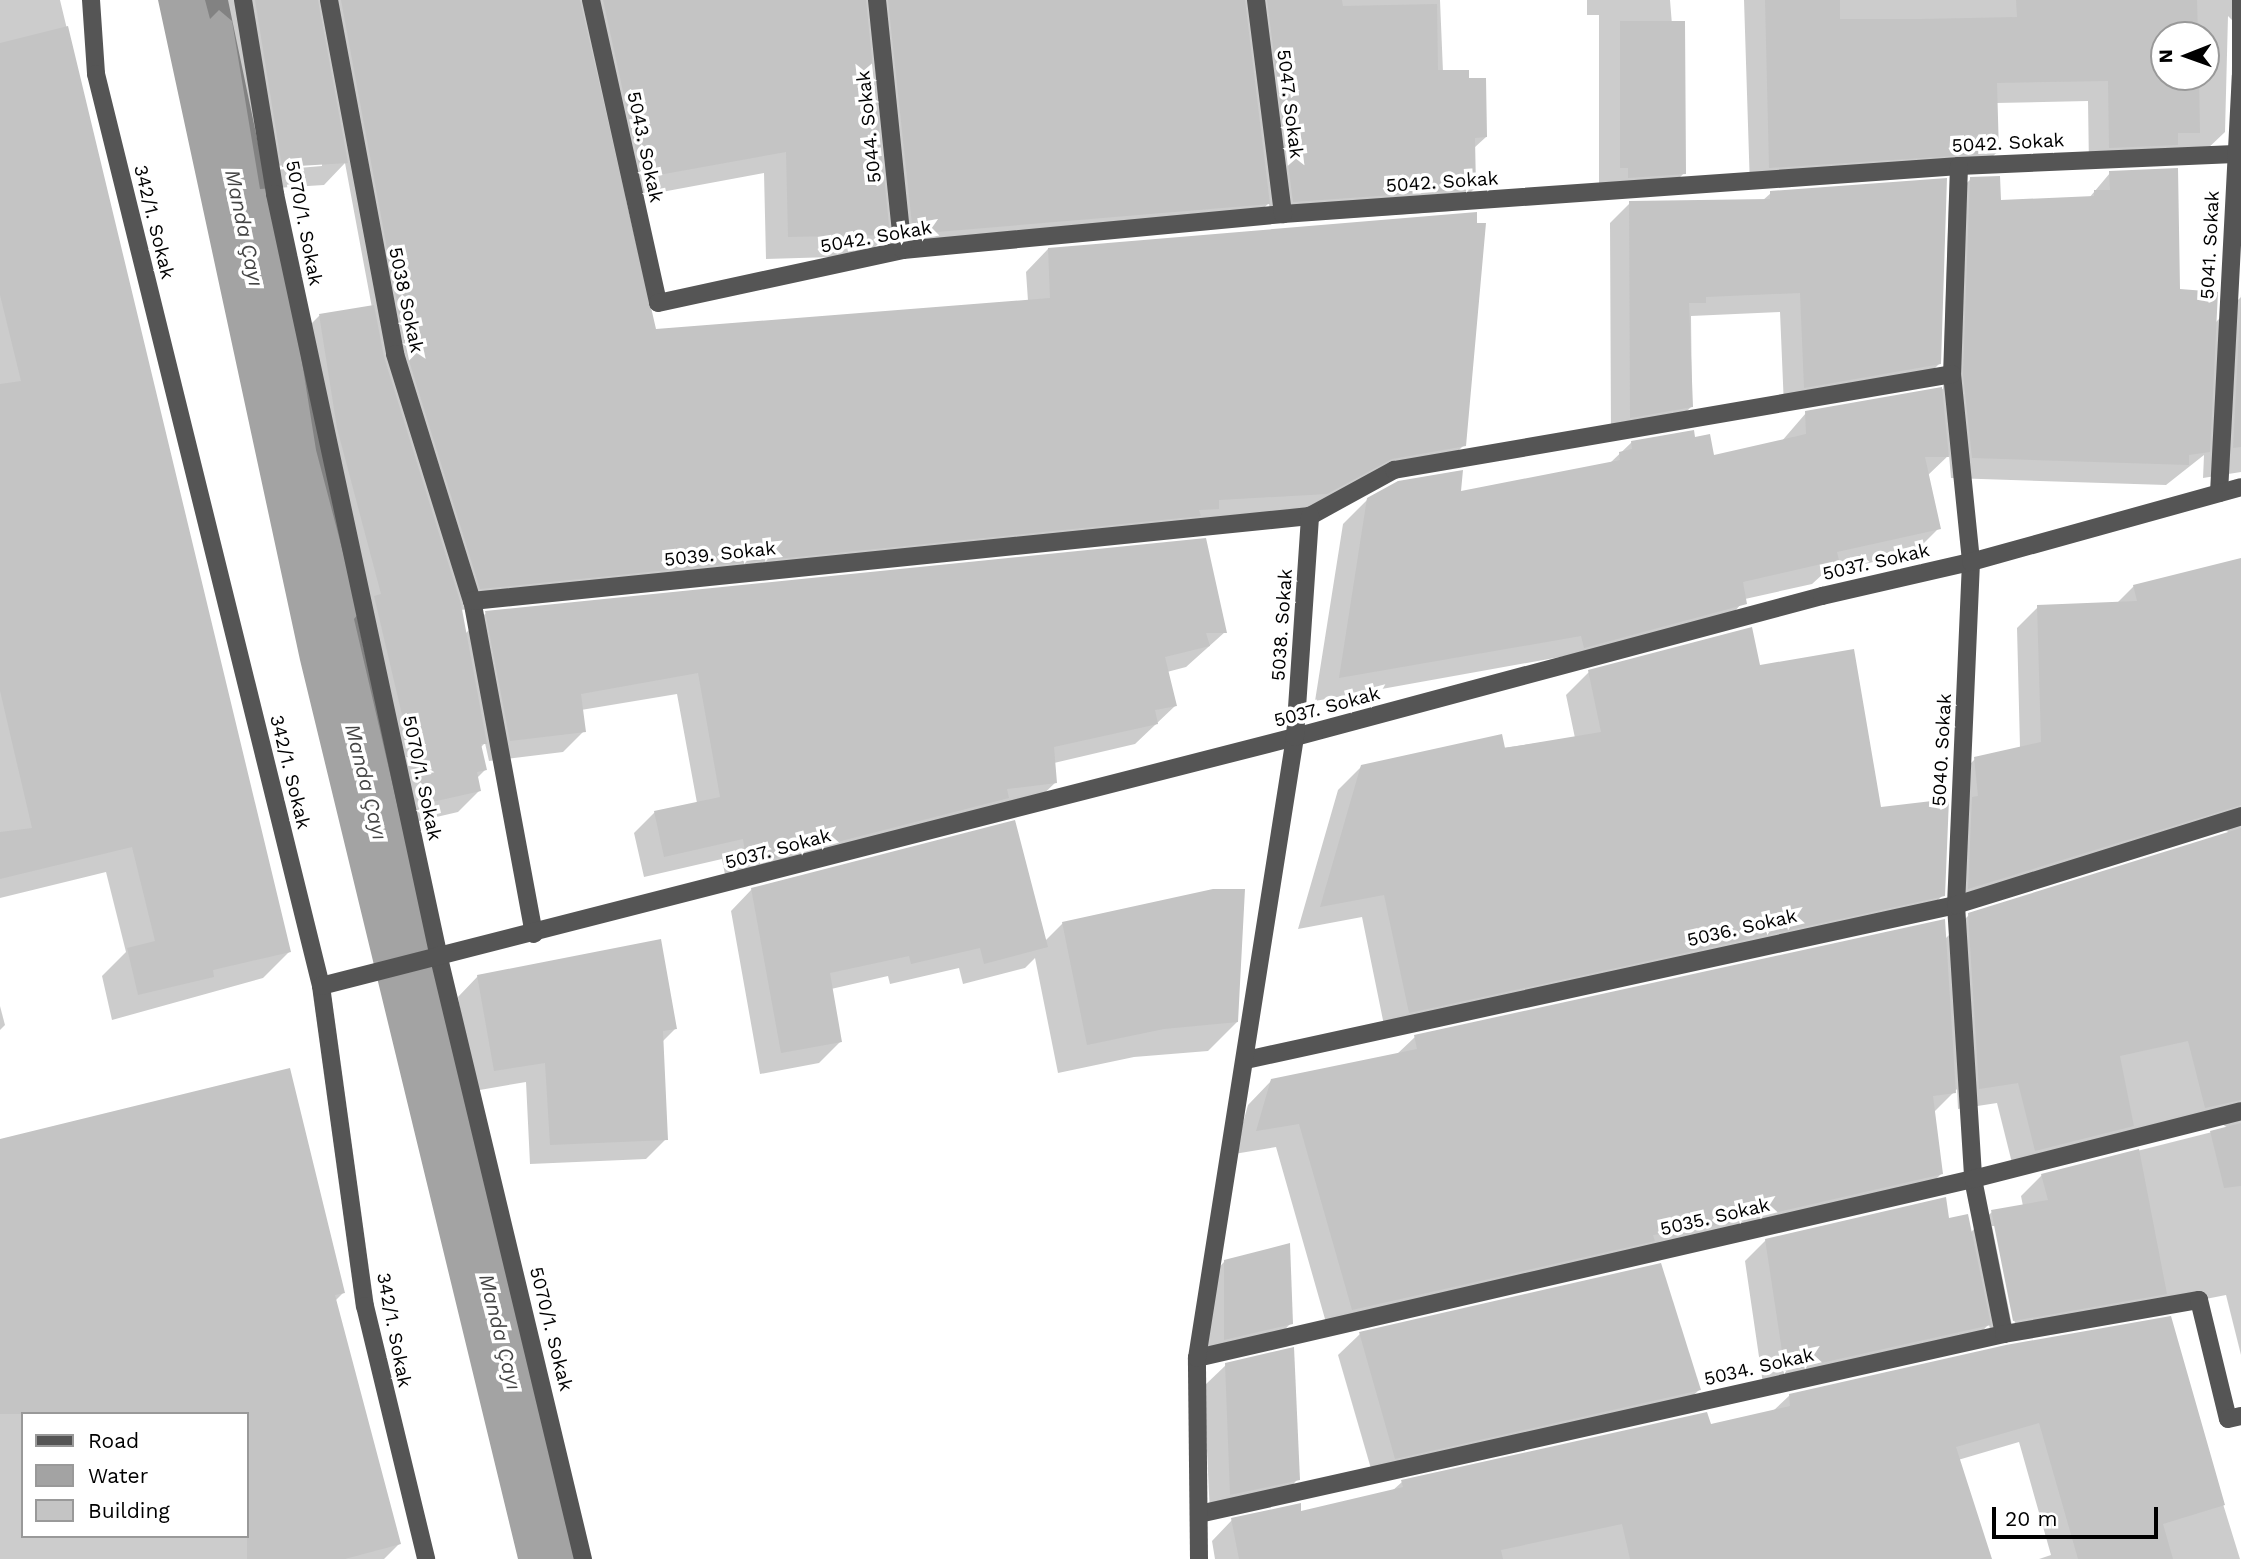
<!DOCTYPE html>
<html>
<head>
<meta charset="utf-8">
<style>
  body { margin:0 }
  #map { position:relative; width:2241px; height:1559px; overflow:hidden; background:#fff; font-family:"Work Sans",sans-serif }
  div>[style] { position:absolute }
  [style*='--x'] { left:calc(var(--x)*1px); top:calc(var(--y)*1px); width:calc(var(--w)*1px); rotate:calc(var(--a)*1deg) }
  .water>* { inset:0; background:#a3a3a3 }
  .shadow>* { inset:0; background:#0003 }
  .building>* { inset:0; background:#c4c4c4 }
  .minor>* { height:18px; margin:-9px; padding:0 9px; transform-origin:9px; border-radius:9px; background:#555 }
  span { translate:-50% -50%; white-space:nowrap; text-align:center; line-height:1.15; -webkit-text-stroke:7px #fff; paint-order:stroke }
  .street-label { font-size:19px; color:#000 }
  .water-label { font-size:21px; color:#444; font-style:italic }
  .legend { position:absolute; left:21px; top:1412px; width:228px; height:126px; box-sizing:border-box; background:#fff; border:2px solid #999; margin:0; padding:9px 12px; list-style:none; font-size:21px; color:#000 }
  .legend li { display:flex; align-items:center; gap:14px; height:35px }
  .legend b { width:35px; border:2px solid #999 }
  .north { position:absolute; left:2150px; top:21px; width:70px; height:70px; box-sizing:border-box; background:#fff; border:2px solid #999; border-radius:50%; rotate:269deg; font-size:19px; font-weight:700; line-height:28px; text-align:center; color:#000 }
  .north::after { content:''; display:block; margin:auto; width:24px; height:32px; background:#000; clip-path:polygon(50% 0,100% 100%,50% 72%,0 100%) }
  .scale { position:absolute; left:1992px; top:1507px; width:166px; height:32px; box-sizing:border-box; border:4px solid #000; border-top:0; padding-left:9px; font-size:21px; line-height:24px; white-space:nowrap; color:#000; -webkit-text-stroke:5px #fff; paint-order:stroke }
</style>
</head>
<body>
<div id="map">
  <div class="water">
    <i style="clip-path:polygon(158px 0,228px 0,364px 649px,586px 1559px,518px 1559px,300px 660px)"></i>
  </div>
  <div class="shadow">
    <i style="clip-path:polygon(0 0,60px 0,289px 952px,263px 978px,112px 1020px,102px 976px,126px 952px,106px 872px,0 898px)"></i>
    <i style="clip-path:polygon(evenodd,205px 0,1440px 0,1443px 72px,1486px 137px,1474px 148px,1475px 188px,1452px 211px,1271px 223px,1269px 203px,1246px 225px,891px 256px,889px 233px,866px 256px,766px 259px,764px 173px,624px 199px,654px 331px,1028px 301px,1026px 272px,1048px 249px,1464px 445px,1441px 468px,1368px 481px,1303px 515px,1176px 537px,460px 610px,465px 634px,486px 613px,1225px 632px,1186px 667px,1167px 672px,1175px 706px,1135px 744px,1054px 763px,1056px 782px,1034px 803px,727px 885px,722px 859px,644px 877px,634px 833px,655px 812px,697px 803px,677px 694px,581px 710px,584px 731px,563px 752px,489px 761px,485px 743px,480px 748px,485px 770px,477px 778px,479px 791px,458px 812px,402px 825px,354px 619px,359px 613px,316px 450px,298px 337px,319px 316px,372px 308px,345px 163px,324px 185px,260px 189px,232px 21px,219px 10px,210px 19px,205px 0,322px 163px,322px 166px,274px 170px,273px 166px,322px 163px)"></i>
    <i style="clip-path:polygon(1587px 0,1670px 0,1684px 173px,1662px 196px,1599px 190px,1599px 15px,1587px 15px)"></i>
    <i style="clip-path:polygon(evenodd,1744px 0,2241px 0,2230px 152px,2233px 21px,2228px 16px,2225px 132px,2204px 152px,2089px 168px,2088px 101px,1996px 103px,1997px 152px,1977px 173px,1750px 188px,1744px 0,2164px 35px,2206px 35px,2206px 77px,2164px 77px,2164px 35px)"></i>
    <i style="clip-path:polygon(2110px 173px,2179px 291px,2215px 323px,2241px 297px,2241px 472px,2203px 478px,2204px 455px,2166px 485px,1951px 478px,1949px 455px,1927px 476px,1939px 528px,1915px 552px,1823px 574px,1812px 584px,1745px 599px,1721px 628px,1315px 701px,1343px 524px,1368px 499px,1459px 493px,1610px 463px,1632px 442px,1693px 439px,1713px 458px,1781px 442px,1806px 413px,1943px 389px,1949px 200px,1971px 179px,1999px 202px,2089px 198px)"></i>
    <i style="clip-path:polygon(1771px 193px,1939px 364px,1919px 384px,1784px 407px,1780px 312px,1691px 316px,1692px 406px,1671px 427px,1611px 437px,1610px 223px,1630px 203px,1762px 201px)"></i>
    <i style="clip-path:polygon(evenodd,2241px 559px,2241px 1355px,2226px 1295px,1992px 1341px,1989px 1324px,1968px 1346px,1764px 1391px,1745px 1261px,1766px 1240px,1947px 1220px,1970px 1233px,1992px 1212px,2023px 1206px,2021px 1196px,2042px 1175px,2228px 1128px,2216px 1120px,2014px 1171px,1997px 1103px,1958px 1109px,1957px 1089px,1933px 1113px,1941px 1174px,1918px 1197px,1329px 1333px,1276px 1147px,1234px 1154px,1248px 1105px,1271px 1081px,1396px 1055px,1415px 1037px,1945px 939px,1969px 915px,2230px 833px,2216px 825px,1948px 909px,1954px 780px,1975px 759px,2020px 748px,2017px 628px,2038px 607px,2116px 604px,2134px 586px,2241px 559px,1992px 1226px,1996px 1226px,2016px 1329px,2013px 1330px,1992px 1226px)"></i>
    <i style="clip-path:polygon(1589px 672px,1879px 809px,1943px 895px,1920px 918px,1386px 1035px,1362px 917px,1298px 929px,1338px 790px,1361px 767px,1575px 738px,1566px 695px)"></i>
    <i style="clip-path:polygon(752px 889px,1045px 941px,1063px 923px,1237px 1022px,1208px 1051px,1134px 1057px,1058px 1073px,1035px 958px,1025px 968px,963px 984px,959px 968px,890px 984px,888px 976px,831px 989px,840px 1042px,819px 1063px,760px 1074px,731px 911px)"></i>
    <i style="clip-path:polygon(478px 976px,675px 1029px,662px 1042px,666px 1139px,646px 1159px,530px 1164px,526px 1082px,474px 1091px,458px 997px)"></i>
    <i style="clip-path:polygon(0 1006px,5px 1025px,0 1030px)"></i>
    <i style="clip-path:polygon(evenodd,0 1144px,343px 1293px,335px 1301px,399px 1544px,384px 1559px,0 1559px,0 1144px,23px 1414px,247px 1414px,247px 1536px,23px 1536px,23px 1414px)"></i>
    <i style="clip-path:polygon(1225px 1261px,1291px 1323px,1270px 1345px,1203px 1360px,1204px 1283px)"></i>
    <i style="clip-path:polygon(1660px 1265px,1699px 1390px,1677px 1411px,1374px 1479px,1338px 1355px,1360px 1334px)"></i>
    <i style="clip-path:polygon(2177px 1355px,2240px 1559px,2039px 1559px,2051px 1555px,2019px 1442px,1958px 1460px,1990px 1559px,1215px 1559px,1212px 1541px,1232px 1520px,1299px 1513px,1392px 1491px,1402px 1482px,1710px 1426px,1773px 1411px,1790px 1395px)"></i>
    <i style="clip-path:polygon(1226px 1365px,1298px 1479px,1277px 1501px,1210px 1515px,1204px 1386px)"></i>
  </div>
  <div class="building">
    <i style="clip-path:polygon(255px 0,318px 0,348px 163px,282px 167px)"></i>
    <i style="clip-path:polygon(341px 0,580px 0,656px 329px,1050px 298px,1048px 248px,1477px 212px,1477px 223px,1486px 223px,1466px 446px,1392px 459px,1327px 494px,1219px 500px,1219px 509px,1199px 510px,1201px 516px,480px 589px,406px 351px)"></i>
    <i style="clip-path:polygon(603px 0,866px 0,890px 235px,788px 237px,786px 152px,642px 178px)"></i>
    <i style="clip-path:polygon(888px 0,1245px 0,1270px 204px,913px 234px)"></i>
    <i style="clip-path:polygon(1267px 0,1342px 0,1343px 6px,1437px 4px,1438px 70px,1469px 70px,1469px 78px,1486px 78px,1487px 137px,1475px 138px,1476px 189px,1293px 202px)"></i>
    <i style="clip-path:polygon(1765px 0,1840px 0,1840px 19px,1920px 19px,2017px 17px,2016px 0,2197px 0,2198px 35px,2164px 35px,2164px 77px,2199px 77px,2200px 133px,2178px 133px,2178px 145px,2109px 148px,2108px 81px,1997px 83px,1999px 153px,1769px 168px)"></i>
    <i style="clip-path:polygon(1620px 21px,1685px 21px,1686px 174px,1628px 178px,1628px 168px,1620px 168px)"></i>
    <i style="clip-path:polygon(68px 26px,291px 952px,213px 970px,214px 977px,138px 995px,127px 948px,155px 941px,132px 847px,0 879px,0 832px,32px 828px,0 691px,0 384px,21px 381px,0 295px,0 43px)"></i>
    <i style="clip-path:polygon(2178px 168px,2180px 289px,2218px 292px,2210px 452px,2189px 455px,2189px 465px,1972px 458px,1963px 374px,1970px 177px,2000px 176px,2001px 200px,2094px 196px,2094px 190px,2110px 190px,2109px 171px)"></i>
    <i style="clip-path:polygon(1947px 178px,1941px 364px,1804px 388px,1800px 293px,1706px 297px,1706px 303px,1689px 303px,1693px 407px,1630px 418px,1629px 201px,1770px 199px,1770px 191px)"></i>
    <i style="clip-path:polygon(2241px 294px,2241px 447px,2233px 448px)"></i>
    <i style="clip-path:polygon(374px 305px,384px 357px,461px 604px,487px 744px,481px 744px,487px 770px,477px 772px,481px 791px,423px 804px,374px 596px,381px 594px,337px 428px,319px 314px)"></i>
    <i style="clip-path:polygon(1942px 387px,1949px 457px,1925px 457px,1941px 529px,1837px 552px,1839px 560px,1743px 582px,1747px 604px,1584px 648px,1581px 636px,1339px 678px,1367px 498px,1398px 481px,1463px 470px,1461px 491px,1620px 460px,1619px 452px,1632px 449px,1631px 441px,1694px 430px,1695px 437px,1710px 434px,1714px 455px,1806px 434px,1805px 411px)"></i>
    <i style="clip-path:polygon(1206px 538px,1227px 633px,1206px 633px,1210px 646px,1165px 657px,1177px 706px,1155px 710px,1158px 724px,1054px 747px,1057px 783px,1007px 789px,1009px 798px,747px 865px,743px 839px,664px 857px,654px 811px,720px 797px,698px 673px,581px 694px,586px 732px,510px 741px,485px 611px)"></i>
    <i style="clip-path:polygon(2241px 558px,2241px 805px,1968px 889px,1972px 797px,1978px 796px,1974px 757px,2041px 742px,2037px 605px,2137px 601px,2133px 585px)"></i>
    <i style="clip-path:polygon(1752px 627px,1760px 665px,1854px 649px,1881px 807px,1949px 799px,1945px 896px,1409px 1013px,1384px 895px,1320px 907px,1361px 765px,1502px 734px,1505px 748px,1601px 732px,1588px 670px)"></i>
    <i style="clip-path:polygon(1015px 820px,1048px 947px,984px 964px,980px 948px,911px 964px,909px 956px,830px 973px,842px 1042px,781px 1053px,751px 888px)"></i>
    <i style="clip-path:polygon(2241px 828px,2241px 1100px,2205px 1108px,2188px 1041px,2120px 1056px,2134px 1126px,2035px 1151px,2018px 1083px,1979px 1089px,1968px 913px)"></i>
    <i style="clip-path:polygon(1213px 889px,1245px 889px,1238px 1022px,1164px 1029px,1087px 1045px,1062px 922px)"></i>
    <i style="clip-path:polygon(1945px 919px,1956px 1093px,1933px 1096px,1943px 1174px,1730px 1223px,1653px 1235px,1655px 1241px,1352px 1310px,1299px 1124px,1256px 1131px,1271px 1079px,1417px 1049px,1414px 1035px)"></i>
    <i style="clip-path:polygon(661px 939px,677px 1029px,663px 1031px,668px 1140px,550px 1145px,545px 1063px,494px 1071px,477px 975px)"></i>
    <i style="clip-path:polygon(290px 1068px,345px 1293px,335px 1295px,401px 1544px,345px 1559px,247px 1559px,247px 1414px,0 1414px,0 1139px)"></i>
    <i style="clip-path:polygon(2241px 1123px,2241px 1186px,2224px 1188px,2210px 1131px)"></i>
    <i style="clip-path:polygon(2139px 1149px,2167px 1294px,2013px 1321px,1991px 1210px,2048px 1200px,2041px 1174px)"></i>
    <i style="clip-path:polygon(1946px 1197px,1949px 1218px,1968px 1214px,1991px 1325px,1785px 1371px,1765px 1239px)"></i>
    <i style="clip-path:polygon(1290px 1243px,1293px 1324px,1224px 1340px,1224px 1260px)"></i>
    <i style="clip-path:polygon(1661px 1263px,1701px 1390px,1395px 1459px,1359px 1332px)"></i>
    <i style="clip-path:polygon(2171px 1316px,2225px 1505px,2163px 1524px,2173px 1559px,2078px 1559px,2039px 1423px,1956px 1447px,1992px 1559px,1630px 1559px,1622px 1524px,1501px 1550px,1503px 1559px,1239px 1559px,1231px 1518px,1301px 1503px,1301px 1511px,1403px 1487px,1401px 1480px,1707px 1412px,1711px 1424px,1790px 1406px,1789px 1394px,2006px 1345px)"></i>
    <i style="clip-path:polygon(1294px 1347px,1300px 1480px,1230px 1495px,1225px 1363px)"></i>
  </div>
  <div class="minor">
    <i style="--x:91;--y:0;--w:74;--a:86.1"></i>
    <i style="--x:96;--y:74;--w:939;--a:76.14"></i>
    <i style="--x:321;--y:986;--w:323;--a:82.2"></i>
    <i style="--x:365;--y:1306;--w:260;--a:76.4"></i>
    <i style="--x:243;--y:0;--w:197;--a:80.6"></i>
    <i style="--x:275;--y:194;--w:781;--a:77.88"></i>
    <i style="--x:439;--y:958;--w:618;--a:76.53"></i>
    <i style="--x:329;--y:0;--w:360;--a:79.4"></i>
    <i style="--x:395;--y:354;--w:259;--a:72.7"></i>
    <i style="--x:591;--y:0;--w:310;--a:77.5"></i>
    <i style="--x:658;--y:303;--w:251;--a:-12.2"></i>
    <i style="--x:903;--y:250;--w:382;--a:-5.4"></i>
    <i style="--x:1283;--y:214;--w:678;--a:-4.06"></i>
    <i style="--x:1959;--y:166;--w:276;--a:-2.5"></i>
    <i style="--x:877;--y:0;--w:251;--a:84.1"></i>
    <i style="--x:1256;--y:0;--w:216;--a:82.8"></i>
    <i style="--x:1959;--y:166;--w:208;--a:91.9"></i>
    <i style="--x:1952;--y:374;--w:189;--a:84.2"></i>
    <i style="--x:1971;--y:562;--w:343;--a:92.5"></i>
    <i style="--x:1956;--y:905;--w:275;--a:86.4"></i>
    <i style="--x:1973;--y:1179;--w:158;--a:78.7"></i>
    <i style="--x:2219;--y:493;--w:418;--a:-87"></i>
    <i style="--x:2241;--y:76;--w:76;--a:-90"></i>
    <i style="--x:534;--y:934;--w:339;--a:-100.5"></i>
    <i style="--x:472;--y:601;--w:842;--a:-5.79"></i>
    <i style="--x:1310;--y:516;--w:96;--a:-28.7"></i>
    <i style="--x:1394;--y:470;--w:566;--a:-9.76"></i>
    <i style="--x:321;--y:986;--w:1005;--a:-14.34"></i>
    <i style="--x:1295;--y:737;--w:546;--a:-14.98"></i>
    <i style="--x:1822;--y:596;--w:153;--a:-12.9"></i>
    <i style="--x:1971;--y:562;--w:280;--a:-15.5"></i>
    <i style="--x:1246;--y:1060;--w:727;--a:-12.32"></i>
    <i style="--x:1956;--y:905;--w:299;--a:-17.3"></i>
    <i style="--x:1197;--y:1358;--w:796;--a:-12.99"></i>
    <i style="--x:1973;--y:1179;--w:276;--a:-14.2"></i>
    <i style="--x:1199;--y:1514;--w:825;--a:-12.6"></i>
    <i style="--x:2004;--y:1334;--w:198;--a:-9.9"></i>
    <i style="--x:2199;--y:1300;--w:122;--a:76.3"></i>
    <i style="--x:2228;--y:1419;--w:13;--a:-13"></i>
    <i style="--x:1199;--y:1559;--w:201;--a:-90.6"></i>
    <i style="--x:1197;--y:1358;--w:629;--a:-81.03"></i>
    <i style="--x:1295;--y:737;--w:222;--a:-86.1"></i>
  </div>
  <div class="street-label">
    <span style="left:1290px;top:104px;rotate:83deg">5047. Sokak</span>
    <span style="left:869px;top:127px;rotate:-96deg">5044. Sokak</span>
    <span style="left:2008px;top:143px;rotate:-3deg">5042. Sokak</span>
    <span style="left:645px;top:147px;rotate:78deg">5043. Sokak</span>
    <span style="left:1442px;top:182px;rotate:-4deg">5042. Sokak</span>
    <span style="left:154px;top:222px;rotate:76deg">342/1. Sokak</span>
    <span style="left:304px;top:223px;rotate:79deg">5070/1. Sokak</span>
    <span style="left:876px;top:237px;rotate:-10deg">5042. Sokak</span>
    <span style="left:2210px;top:245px;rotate:-87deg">5041. Sokak</span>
    <span style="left:406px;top:300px;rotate:78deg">5038 Sokak</span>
    <span style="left:720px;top:554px;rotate:-6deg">5039. Sokak</span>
    <span style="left:1876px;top:562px;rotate:-13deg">5037. Sokak</span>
    <span style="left:1282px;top:625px;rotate:-86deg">5038. Sokak</span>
    <span style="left:1327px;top:707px;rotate:-15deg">5037. Sokak</span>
    <span style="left:1942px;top:750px;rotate:-87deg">5040. Sokak</span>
    <span style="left:290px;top:772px;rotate:76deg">342/1. Sokak</span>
    <span style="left:422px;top:778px;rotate:78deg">5070/1. Sokak</span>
    <span style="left:778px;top:849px;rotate:-15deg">5037. Sokak</span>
    <span style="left:1742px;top:928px;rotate:-13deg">5036. Sokak</span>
    <span style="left:1715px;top:1217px;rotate:-13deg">5035. Sokak</span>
    <span style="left:551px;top:1329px;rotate:76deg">5070/1. Sokak</span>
    <span style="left:394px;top:1330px;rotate:79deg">342/1. Sokak</span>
    <span style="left:1759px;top:1367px;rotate:-13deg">5034. Sokak</span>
  </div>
  <div class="water-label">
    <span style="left:244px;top:228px;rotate:78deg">Manda Çayı</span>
    <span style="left:366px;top:782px;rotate:76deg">Manda Çayı</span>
    <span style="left:500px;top:1332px;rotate:76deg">Manda Çayı</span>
  </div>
  <ul class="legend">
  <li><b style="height:9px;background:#555"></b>Road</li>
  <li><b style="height:19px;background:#a3a3a3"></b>Water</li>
  <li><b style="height:19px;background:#c4c4c4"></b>Building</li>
  </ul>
  <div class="north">N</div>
  <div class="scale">20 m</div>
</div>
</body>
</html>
